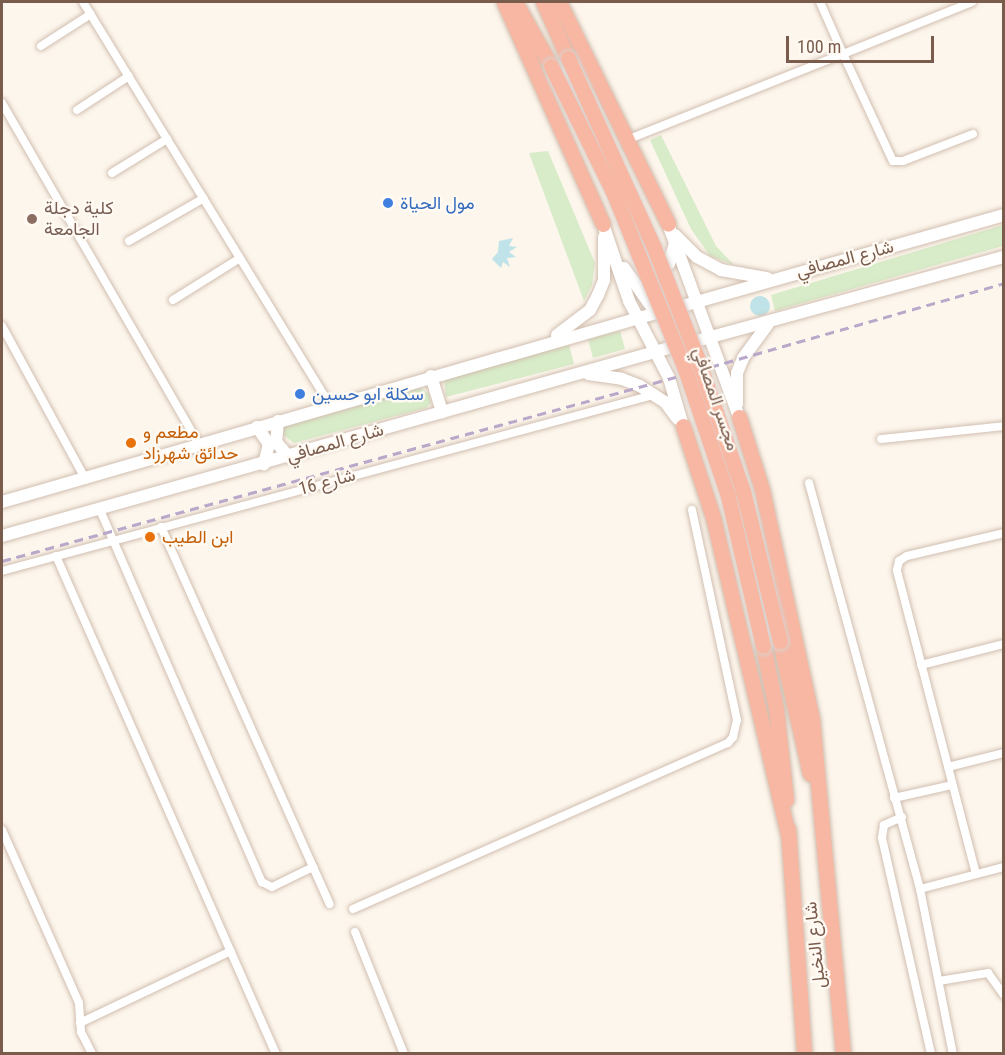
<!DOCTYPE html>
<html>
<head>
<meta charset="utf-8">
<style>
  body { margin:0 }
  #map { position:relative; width:1005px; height:1055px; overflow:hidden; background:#fdf6ec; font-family:"Roboto Condensed",Vazirmatn,sans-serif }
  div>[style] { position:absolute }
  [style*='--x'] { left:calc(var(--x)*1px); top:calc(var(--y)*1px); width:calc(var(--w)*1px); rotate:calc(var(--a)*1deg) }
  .green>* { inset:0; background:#d8ecc9 }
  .water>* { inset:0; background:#bfe3e8 }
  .round { border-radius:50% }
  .roads { filter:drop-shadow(0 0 2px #d1beb0) drop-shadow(0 0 2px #d1beb0) }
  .street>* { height:8px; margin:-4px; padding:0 4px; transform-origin:4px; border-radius:4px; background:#fff }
  .secondary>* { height:12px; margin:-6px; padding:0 6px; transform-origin:6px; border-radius:6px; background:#fff }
  .highway>* { height:15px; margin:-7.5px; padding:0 7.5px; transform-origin:7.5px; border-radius:7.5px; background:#f7b7a3 }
  .rail>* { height:3px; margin-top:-1.5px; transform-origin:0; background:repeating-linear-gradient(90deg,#b9a8c9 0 9px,transparent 0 15px) }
  .bridges { filter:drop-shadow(0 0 2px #dad1cd) drop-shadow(0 0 2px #dad1cd) }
  .highway-bridge>* { height:15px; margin:-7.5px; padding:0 7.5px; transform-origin:7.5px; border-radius:7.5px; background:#f7b7a3 }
  .dots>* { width:16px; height:16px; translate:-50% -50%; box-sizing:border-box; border:3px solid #fffaf3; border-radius:50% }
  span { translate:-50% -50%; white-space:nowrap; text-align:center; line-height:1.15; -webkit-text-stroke:4.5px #fffaf3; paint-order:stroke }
  .shop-label { font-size:18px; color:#366cbe }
  .left { translate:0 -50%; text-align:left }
  .education-label { font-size:18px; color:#785e54 }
  .street-label { font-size:18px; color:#7a5c4d }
  .food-label { font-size:18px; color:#c56008 }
  .frame { position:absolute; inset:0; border:3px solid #7a5c4d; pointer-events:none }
  .scale { position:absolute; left:786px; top:36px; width:148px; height:27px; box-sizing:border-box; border:3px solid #7a5c4d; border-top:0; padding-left:8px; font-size:18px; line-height:21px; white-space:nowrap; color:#7a5c4d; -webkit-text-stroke:4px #fffaf3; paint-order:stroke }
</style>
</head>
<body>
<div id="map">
  <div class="green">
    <i style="clip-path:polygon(661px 135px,716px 246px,734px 265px,710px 256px,691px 229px,650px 140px)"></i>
    <i style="clip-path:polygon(548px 151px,595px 263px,592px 285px,584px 301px,529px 153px)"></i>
    <i style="clip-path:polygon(1003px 225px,1003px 246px,775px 311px,771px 295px)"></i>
    <i style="clip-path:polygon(620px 331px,625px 349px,593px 358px,588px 339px)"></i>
    <i style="clip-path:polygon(569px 345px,574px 364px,446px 397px,444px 379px)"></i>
    <i style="clip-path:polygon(421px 388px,429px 394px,431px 403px,426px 408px,294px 443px,282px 434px,283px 427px)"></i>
  </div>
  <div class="water">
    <i style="clip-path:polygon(513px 238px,509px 246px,517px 247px,509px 252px,516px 257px,507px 258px,510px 267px,503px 262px,501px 268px,492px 259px,498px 252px,499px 241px)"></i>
    <i class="round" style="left:750px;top:296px;width:20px;height:20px"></i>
  </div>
  <div class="roads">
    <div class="street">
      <i style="--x:83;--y:2;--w:473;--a:58.5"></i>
      <i style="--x:972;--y:2;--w:139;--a:158"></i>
      <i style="--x:843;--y:54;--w:118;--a:65"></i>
      <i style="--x:893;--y:161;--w:10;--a:0"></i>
      <i style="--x:903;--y:161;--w:75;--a:-21.1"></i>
      <i style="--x:41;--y:46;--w:59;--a:-32.6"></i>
      <i style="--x:2;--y:103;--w:394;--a:60"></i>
      <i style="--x:77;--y:110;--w:62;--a:-33.2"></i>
      <i style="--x:629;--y:139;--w:230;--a:-21.7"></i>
      <i style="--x:843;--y:54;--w:57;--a:-113.9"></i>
      <i style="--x:112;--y:173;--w:65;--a:-31.7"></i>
      <i style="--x:129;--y:241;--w:86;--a:-29.8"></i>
      <i style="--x:173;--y:300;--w:79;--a:-32.1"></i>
      <i style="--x:2;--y:326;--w:175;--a:61.4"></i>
      <i style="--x:881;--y:439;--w:124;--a:-6"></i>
      <i style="--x:809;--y:483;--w:421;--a:74.7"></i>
      <i style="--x:920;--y:889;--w:168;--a:78.7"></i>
      <i style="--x:100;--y:510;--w:406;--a:66.5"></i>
      <i style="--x:262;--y:882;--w:11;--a:27"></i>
      <i style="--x:272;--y:887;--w:46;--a:-26"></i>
      <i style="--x:161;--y:527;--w:413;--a:65.9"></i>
      <i style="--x:56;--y:556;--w:544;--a:66.17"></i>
      <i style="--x:2;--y:571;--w:674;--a:-15.13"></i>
      <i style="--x:921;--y:665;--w:86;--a:-14.2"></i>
      <i style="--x:948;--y:767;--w:58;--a:-14"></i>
      <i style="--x:894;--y:798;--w:59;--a:-12.6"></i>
      <i style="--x:902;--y:817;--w:20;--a:156"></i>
      <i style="--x:884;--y:825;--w:13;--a:99"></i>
      <i style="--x:882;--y:838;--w:221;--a:77.2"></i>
      <i style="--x:2;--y:830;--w:189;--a:66"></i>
      <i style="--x:79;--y:1003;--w:29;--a:86"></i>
      <i style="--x:81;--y:1032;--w:25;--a:63"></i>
      <i style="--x:976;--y:874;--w:314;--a:-104.6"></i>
      <i style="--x:897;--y:570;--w:9;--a:-77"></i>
      <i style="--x:899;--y:561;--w:9;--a:-32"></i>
      <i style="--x:907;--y:556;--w:100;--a:-13.3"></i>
      <i style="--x:920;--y:889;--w:87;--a:-14.7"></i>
      <i style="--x:353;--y:909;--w:410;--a:-23.9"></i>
      <i style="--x:728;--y:743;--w:8;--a:-50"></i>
      <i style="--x:733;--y:737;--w:17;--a:-77"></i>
      <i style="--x:737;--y:720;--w:215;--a:-102.1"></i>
      <i style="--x:355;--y:932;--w:131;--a:68.1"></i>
      <i style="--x:939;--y:981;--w:50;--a:-9.3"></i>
      <i style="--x:988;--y:973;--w:27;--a:54"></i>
      <i style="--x:80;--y:1023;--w:167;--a:-25.5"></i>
    </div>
    <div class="secondary">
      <i style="--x:603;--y:224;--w:81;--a:71.3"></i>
      <i style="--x:629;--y:301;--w:87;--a:62.5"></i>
      <i style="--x:669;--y:378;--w:50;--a:73.7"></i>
      <i style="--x:668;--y:224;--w:206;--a:69.8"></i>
      <i style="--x:675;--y:235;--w:31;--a:45"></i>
      <i style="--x:697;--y:257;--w:27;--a:28"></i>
      <i style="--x:721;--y:270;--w:47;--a:9.9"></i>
      <i style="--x:669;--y:264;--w:22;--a:-74"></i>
      <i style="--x:624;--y:268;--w:55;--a:54.6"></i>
      <i style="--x:686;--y:305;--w:330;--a:-15.8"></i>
      <i style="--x:557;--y:335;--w:41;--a:-37.1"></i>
      <i style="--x:590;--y:310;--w:17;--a:-62"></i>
      <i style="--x:598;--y:295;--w:16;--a:-68"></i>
      <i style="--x:604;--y:280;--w:43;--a:-90"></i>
      <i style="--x:700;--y:340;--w:315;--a:-15.3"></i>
      <i style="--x:588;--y:374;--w:34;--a:8"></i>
      <i style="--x:622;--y:379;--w:19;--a:21"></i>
      <i style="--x:640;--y:386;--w:30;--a:33"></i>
      <i style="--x:665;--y:402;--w:21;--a:53"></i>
      <i style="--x:431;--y:376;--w:38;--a:73"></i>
      <i style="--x:737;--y:404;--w:31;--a:-90"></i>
      <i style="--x:737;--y:373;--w:16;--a:-68"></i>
      <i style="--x:743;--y:358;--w:42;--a:-53.7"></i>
      <i style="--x:278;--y:421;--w:21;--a:95"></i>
      <i style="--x:276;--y:442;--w:20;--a:49"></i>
      <i style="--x:257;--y:427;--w:21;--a:55"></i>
      <i style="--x:269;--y:444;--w:21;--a:104"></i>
      <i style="--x:2;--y:502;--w:681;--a:-16.12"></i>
      <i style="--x:2;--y:536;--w:693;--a:-15.74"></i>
    </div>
    <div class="highway">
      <i style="--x:504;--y:2;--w:243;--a:66"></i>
      <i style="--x:515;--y:2;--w:73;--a:60.6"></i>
      <i style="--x:543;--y:2;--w:61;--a:65.9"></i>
      <i style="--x:559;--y:2;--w:247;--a:63.8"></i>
      <i style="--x:739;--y:417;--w:77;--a:72.5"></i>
      <i style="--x:762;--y:490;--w:234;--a:77.7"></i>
      <i style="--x:812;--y:719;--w:336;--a:84.7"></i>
      <i style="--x:683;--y:426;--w:96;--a:71.8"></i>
      <i style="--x:713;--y:517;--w:331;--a:76.7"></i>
      <i style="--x:780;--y:642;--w:135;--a:77.2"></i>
      <i style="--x:763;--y:646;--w:64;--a:78.3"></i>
      <i style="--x:776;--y:709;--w:91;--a:83.7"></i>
      <i style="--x:788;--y:829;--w:226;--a:85.9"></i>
    </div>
  </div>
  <div class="rail">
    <i style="--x:710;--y:367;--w:306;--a:-15.9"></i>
    <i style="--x:2;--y:561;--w:702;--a:-15.28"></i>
  </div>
  <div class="bridges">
    <div class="highway-bridge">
      <i style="--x:568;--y:58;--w:209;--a:65.6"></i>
      <i style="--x:654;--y:248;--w:117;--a:68.5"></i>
      <i style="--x:697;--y:357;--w:142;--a:71.1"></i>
      <i style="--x:743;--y:491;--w:155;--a:76.2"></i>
      <i style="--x:551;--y:66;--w:140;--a:63.8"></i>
      <i style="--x:613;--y:192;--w:191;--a:67.9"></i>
      <i style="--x:685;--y:369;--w:134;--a:71.3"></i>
      <i style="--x:728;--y:496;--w:154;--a:76.9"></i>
    </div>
  </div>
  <div class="dots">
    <i style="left:388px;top:203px;background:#3f7fe0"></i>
    <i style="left:32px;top:219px;background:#8d6e63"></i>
    <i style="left:300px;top:394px;background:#3f7fe0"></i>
    <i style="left:131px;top:443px;background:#e8710a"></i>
    <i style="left:150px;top:537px;background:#e8710a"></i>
  </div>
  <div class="shop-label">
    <span class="left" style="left:400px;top:203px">مول الحياة</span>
    <span class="left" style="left:312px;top:394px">سكلة ابو حسين</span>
  </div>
  <div class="education-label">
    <span class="left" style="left:44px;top:219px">كلية دجلة<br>الجامعة</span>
  </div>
  <div class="street-label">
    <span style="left:845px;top:259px;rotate:-15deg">شارع المصافي</span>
    <span style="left:716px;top:399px;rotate:71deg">مجسر المصافي</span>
    <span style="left:335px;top:443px;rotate:-16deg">شارع المصافي</span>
    <span style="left:327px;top:482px;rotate:-15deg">شارع 16</span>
    <span style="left:815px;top:945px;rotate:-96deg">شارع النخيل</span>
  </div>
  <div class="food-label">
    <span class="left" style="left:143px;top:443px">مطعم و<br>حدائق شهرزاد</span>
    <span class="left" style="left:162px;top:537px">ابن الطيب</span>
  </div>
  <div class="frame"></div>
  <div class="scale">100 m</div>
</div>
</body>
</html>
